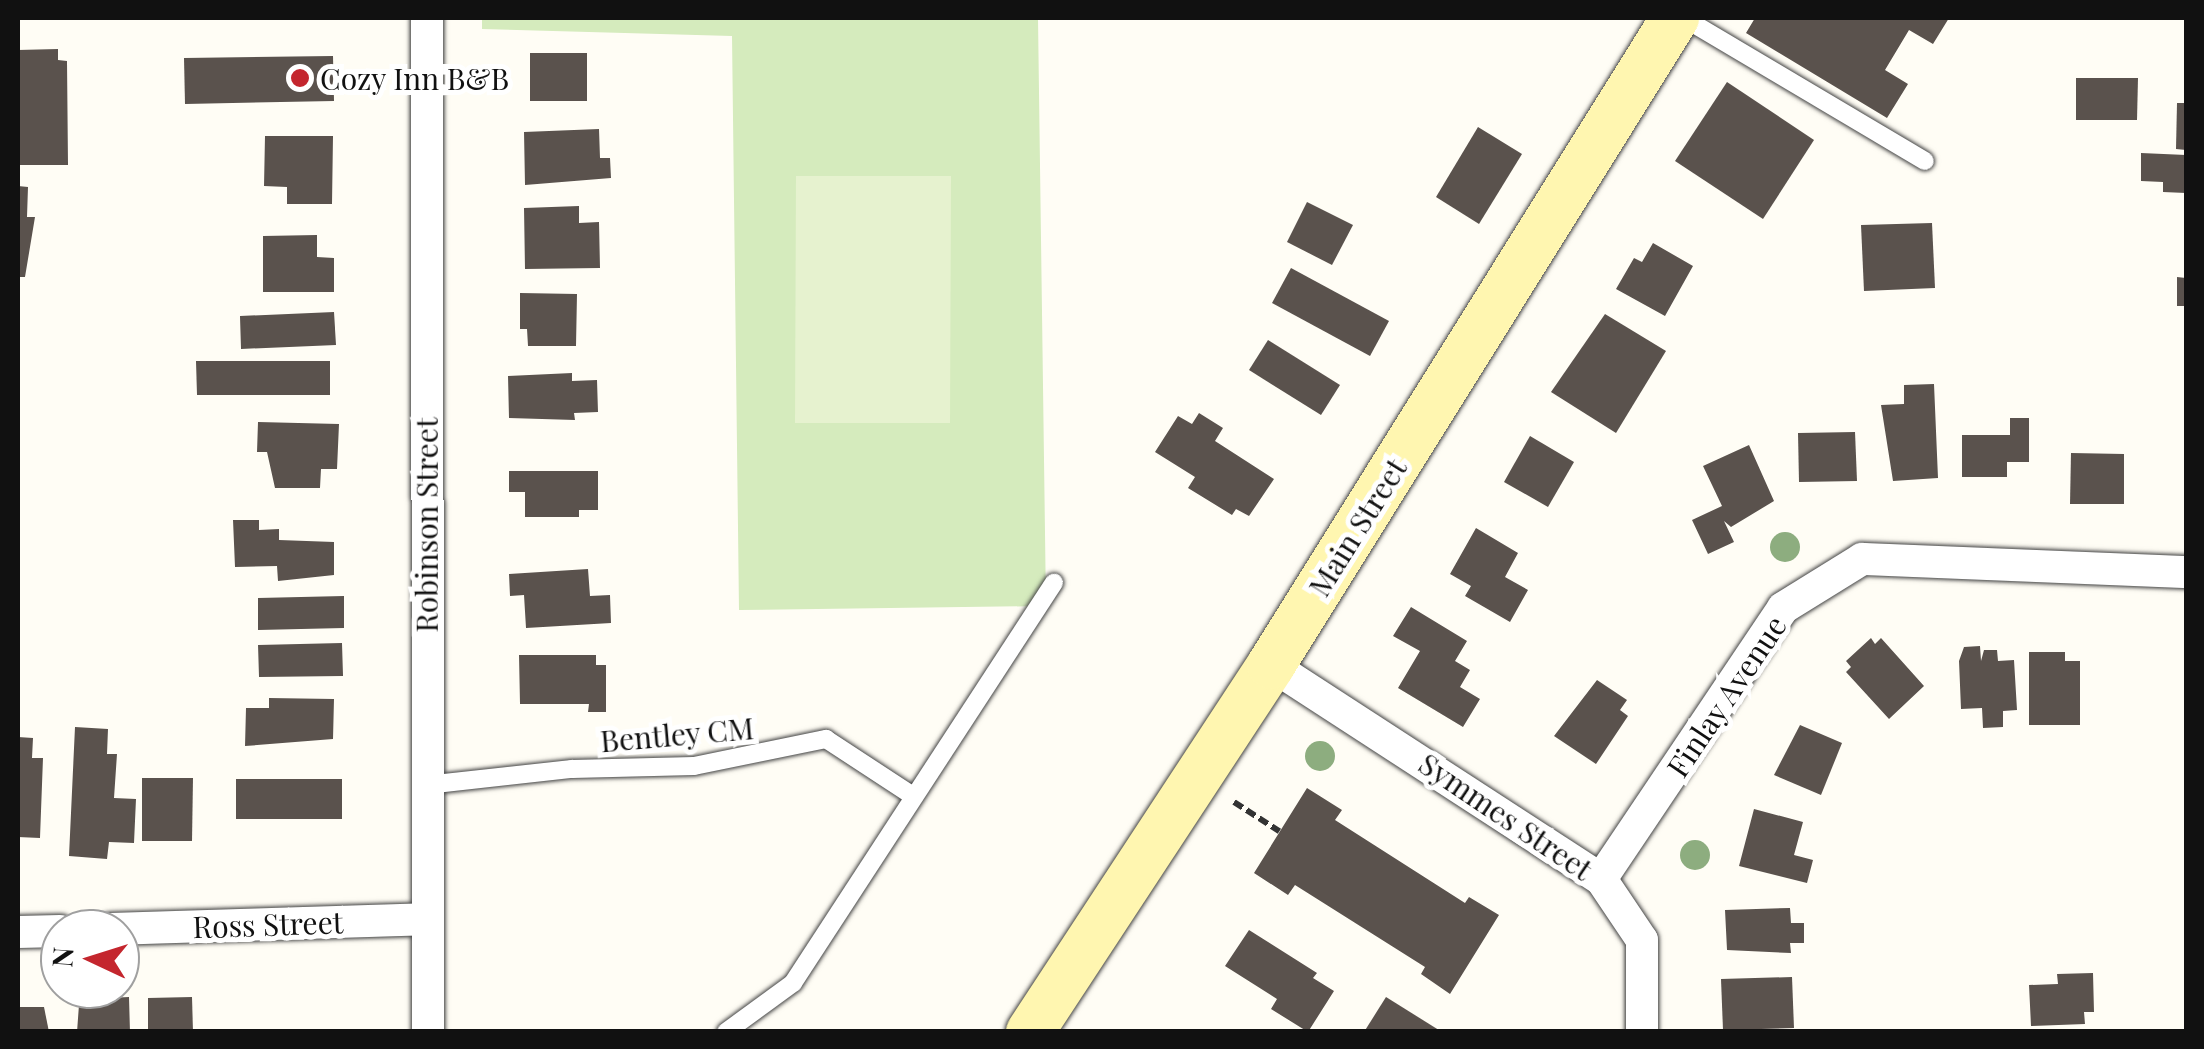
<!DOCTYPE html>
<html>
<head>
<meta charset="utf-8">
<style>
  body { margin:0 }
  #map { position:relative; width:2204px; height:1049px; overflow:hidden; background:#fffdf5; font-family:"Playfair Display",serif }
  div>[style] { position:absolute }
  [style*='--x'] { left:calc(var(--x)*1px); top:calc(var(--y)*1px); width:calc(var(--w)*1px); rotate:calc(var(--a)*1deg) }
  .green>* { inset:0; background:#d5ebbd }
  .pitch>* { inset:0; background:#e6f2cf }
  .building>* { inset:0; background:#5a524d }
  .path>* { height:6px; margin-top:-3px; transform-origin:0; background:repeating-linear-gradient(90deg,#333 0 10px,transparent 0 15px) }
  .roads { filter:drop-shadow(0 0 2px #444) drop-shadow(0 0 2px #444) }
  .lane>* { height:18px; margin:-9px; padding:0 9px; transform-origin:9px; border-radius:9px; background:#fff }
  .street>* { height:32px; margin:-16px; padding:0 16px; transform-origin:16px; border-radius:16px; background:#fff }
  .secondary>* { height:48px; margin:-24px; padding:0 24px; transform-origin:24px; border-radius:24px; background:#fff6b0 }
  .trees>* { width:30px; height:30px; margin:-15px; border-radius:50%; background:#8dad7f }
  .dots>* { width:28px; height:28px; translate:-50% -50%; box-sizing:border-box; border:5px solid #fff; border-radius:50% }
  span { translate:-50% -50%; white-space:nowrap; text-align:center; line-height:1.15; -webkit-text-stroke:10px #fff; paint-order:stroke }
  .poi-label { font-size:30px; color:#111 }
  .left { translate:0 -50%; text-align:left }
  .street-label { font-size:30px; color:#111 }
  .frame { position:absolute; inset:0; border:20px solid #111; pointer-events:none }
  .north { position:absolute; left:40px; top:909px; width:100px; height:100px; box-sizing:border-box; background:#fff; border:2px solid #a0a0a0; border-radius:50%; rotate:274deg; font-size:28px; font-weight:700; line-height:40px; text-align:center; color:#111 }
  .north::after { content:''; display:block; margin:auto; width:35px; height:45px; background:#c4262e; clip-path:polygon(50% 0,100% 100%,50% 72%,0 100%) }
</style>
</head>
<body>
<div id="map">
  <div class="green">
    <i style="clip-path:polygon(482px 18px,1038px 18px,1046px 606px,739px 610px,732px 36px,482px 29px)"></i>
  </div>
  <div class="pitch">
    <i style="clip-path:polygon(796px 176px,951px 176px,950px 423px,795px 423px)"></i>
  </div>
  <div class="building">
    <i style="clip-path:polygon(1755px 18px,1949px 18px,1933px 44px,1909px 30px,1885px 70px,1908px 84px,1887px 118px,1746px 33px)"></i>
    <i style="clip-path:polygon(58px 49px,58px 60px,67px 61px,68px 165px,18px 165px,18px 50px)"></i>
    <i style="clip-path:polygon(530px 53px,587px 53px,587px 101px,530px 101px)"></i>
    <i style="clip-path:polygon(333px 56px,334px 101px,185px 104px,184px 58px)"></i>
    <i style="clip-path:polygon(2076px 78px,2138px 78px,2137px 120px,2076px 120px)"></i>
    <i style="clip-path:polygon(1727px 82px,1814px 140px,1763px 219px,1675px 161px)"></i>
    <i style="clip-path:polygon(2177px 103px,2186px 103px,2186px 150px,2176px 149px)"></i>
    <i style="clip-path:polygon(1478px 127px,1522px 154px,1479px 224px,1436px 197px)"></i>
    <i style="clip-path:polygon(599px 129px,600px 158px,610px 158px,611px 178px,525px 185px,524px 132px)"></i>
    <i style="clip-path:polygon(265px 136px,333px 136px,332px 204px,287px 204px,287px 187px,264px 186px)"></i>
    <i style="clip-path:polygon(2141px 153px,2186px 155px,2186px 193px,2163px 192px,2163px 182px,2141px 181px)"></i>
    <i style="clip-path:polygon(18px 186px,28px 187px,27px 217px,35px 217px,25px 277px,18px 277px)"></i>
    <i style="clip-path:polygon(1307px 202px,1353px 225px,1332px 265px,1287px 242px)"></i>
    <i style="clip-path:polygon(579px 206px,579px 223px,599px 222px,600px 268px,525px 269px,524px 208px)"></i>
    <i style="clip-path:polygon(1932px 223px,1935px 288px,1864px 291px,1861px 225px)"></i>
    <i style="clip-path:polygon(317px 235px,317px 257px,334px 258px,334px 292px,263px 292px,263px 236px)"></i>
    <i style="clip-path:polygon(1653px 243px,1693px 266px,1665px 316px,1616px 289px,1634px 258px,1642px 262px)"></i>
    <i style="clip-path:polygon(1291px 268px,1389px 321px,1370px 356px,1272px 303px)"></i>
    <i style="clip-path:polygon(2177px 277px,2186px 278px,2186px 306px,2177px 306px)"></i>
    <i style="clip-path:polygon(520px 293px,577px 294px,576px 346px,528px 346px,527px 329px,520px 329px)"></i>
    <i style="clip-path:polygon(334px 312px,336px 345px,241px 349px,240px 316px)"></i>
    <i style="clip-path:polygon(1605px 314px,1666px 351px,1616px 433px,1551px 392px)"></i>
    <i style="clip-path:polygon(1268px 340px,1340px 385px,1321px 415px,1249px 370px)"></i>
    <i style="clip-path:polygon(196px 361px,330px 361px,330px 395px,197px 395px)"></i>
    <i style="clip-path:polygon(572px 373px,572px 381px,597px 380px,598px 412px,574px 413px,575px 420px,509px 418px,508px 376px)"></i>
    <i style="clip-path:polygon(1934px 384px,1938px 478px,1893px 481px,1881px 405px,1904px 404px,1904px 385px)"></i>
    <i style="clip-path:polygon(1199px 413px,1223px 428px,1215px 441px,1274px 479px,1249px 516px,1236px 509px,1232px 515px,1188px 488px,1195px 477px,1155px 452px,1178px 416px,1192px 424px)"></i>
    <i style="clip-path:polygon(2010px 418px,2029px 418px,2029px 462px,2007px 462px,2007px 477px,1962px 477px,1962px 435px,2010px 435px)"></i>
    <i style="clip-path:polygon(258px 422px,339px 424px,337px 469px,321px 469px,320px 488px,275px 488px,267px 452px,257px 452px)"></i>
    <i style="clip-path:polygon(1855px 432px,1857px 481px,1799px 482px,1798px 433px)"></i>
    <i style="clip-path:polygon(1530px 436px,1574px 462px,1548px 507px,1504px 482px)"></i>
    <i style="clip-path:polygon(1749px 445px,1774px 501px,1731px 527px,1724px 521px,1734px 542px,1708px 554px,1692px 520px,1722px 506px,1703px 466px)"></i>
    <i style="clip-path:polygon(2071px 453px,2124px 454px,2124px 504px,2070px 504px)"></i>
    <i style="clip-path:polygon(509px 471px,598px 471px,598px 510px,579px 510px,579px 517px,525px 517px,525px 492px,509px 492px)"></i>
    <i style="clip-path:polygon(233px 520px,259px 520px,259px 530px,279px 529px,279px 540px,334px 542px,334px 575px,278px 581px,277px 566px,235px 567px)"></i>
    <i style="clip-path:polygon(1476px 528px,1518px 553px,1505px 577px,1528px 590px,1510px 622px,1465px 596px,1471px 586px,1450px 574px)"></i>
    <i style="clip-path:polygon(588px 569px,590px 596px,610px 595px,611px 623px,526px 628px,524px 595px,510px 596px,509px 574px)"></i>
    <i style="clip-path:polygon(344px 596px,344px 628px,258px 630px,258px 598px)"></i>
    <i style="clip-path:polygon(1411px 607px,1467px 641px,1455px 661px,1470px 670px,1460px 687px,1480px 699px,1463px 727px,1398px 688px,1420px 651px,1393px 636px)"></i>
    <i style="clip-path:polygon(1871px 638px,1875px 644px,1881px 638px,1924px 686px,1889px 719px,1846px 672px,1851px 667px,1846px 661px)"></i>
    <i style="clip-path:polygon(342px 643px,343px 676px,259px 677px,258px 645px)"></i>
    <i style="clip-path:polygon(1980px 646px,1981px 661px,1984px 650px,1997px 650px,1998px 661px,2014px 660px,2017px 710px,2003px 711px,2003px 727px,1983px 728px,1982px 708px,1961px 709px,1959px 661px,1964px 647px)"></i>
    <i style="clip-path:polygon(2029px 652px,2065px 652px,2065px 661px,2080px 661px,2080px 725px,2029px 725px)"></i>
    <i style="clip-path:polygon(519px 655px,596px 655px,596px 665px,606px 665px,606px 712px,588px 712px,589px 704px,520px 704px)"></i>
    <i style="clip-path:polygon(1597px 680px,1627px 700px,1620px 710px,1628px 716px,1596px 764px,1554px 736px)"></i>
    <i style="clip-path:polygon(269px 698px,334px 699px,333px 739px,245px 746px,246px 708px,269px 708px)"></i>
    <i style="clip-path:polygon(1800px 725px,1842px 743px,1821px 795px,1774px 775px)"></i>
    <i style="clip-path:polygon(75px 727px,108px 729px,107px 754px,117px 754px,114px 798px,136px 799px,134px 843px,109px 842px,107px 859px,69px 856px)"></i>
    <i style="clip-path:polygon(18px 737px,33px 738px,32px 758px,43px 758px,40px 838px,18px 837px)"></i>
    <i style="clip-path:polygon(142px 778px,193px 778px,192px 841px,142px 841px)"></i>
    <i style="clip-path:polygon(236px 779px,342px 779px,342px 819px,236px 819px)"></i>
    <i style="clip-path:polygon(1307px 788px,1342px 810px,1335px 820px,1465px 903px,1469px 897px,1499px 915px,1450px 994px,1421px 974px,1425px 967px,1295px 885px,1288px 895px,1254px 873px)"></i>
    <i style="clip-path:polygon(1754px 809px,1803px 822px,1794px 855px,1813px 860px,1807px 883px,1739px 866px)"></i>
    <i style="clip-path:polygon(1790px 908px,1791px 923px,1804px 923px,1804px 943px,1790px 943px,1791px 953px,1727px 950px,1725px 910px)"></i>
    <i style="clip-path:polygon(1249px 930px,1317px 973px,1313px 978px,1334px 991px,1308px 1032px,1271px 1009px,1277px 999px,1225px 966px)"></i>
    <i style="clip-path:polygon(2093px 973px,2094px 1012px,2084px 1012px,2085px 1024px,2031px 1026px,2029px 985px,2058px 984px,2057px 974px)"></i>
    <i style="clip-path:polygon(1792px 977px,1794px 1028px,1723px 1030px,1721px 979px)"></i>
    <i style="clip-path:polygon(107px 990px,107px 998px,129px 997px,130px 1032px,77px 1032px,80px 991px)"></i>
    <i style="clip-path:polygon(192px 997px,193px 1032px,148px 1032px,148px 998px)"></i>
    <i style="clip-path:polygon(1386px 997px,1442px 1032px,1364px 1032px)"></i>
    <i style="clip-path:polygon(18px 1007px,44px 1007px,49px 1032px,18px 1032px)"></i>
  </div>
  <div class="path">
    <i style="--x:1234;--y:802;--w:54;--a:32.8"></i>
  </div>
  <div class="roads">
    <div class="lane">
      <i style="--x:1684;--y:18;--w:280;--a:30.7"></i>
      <i style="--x:426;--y:785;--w:147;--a:-6.3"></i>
      <i style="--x:572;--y:769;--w:122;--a:-1.4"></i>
      <i style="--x:694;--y:766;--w:135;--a:-11.6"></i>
      <i style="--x:826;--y:739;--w:104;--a:33.2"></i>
      <i style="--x:726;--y:1032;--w:83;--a:-36.2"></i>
      <i style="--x:793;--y:983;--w:478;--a:-56.9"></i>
    </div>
    <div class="street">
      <i style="--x:427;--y:18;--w:1014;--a:89.94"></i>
      <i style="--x:1271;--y:665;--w:393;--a:33"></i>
      <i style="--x:1601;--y:879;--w:73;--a:56.1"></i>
      <i style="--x:1642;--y:940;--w:92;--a:90"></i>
      <i style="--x:1601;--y:879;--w:326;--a:-56.1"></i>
      <i style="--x:1783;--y:608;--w:93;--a:-31.8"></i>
      <i style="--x:1862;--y:559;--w:324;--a:2.3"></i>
      <i style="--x:111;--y:929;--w:314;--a:-1.8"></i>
      <i style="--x:18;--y:932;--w:42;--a:-1.4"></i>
    </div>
    <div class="secondary">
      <i style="--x:1030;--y:1032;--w:439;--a:-56.7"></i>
      <i style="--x:1271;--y:665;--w:763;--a:-58.02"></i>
    </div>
  </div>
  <div class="trees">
    <i style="left:1785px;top:547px"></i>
    <i style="left:1320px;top:756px"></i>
    <i style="left:1695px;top:855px"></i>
  </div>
  <div class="dots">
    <i style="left:300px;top:78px;background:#c4262e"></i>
  </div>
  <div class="poi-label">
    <span class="left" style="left:320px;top:78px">Cozy Inn B&amp;B</span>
  </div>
  <div class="street-label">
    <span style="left:426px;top:525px;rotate:-90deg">Robinson Street</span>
    <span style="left:1357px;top:527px;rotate:-58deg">Main Street</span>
    <span style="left:1726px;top:696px;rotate:-56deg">Finlay Avenue</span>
    <span style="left:677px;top:734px;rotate:-5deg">Bentley CM</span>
    <span style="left:1506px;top:816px;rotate:34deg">Symmes Street</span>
    <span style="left:268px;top:924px;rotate:-2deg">Ross Street</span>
  </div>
  <div class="frame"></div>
  <div class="north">N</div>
</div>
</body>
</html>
